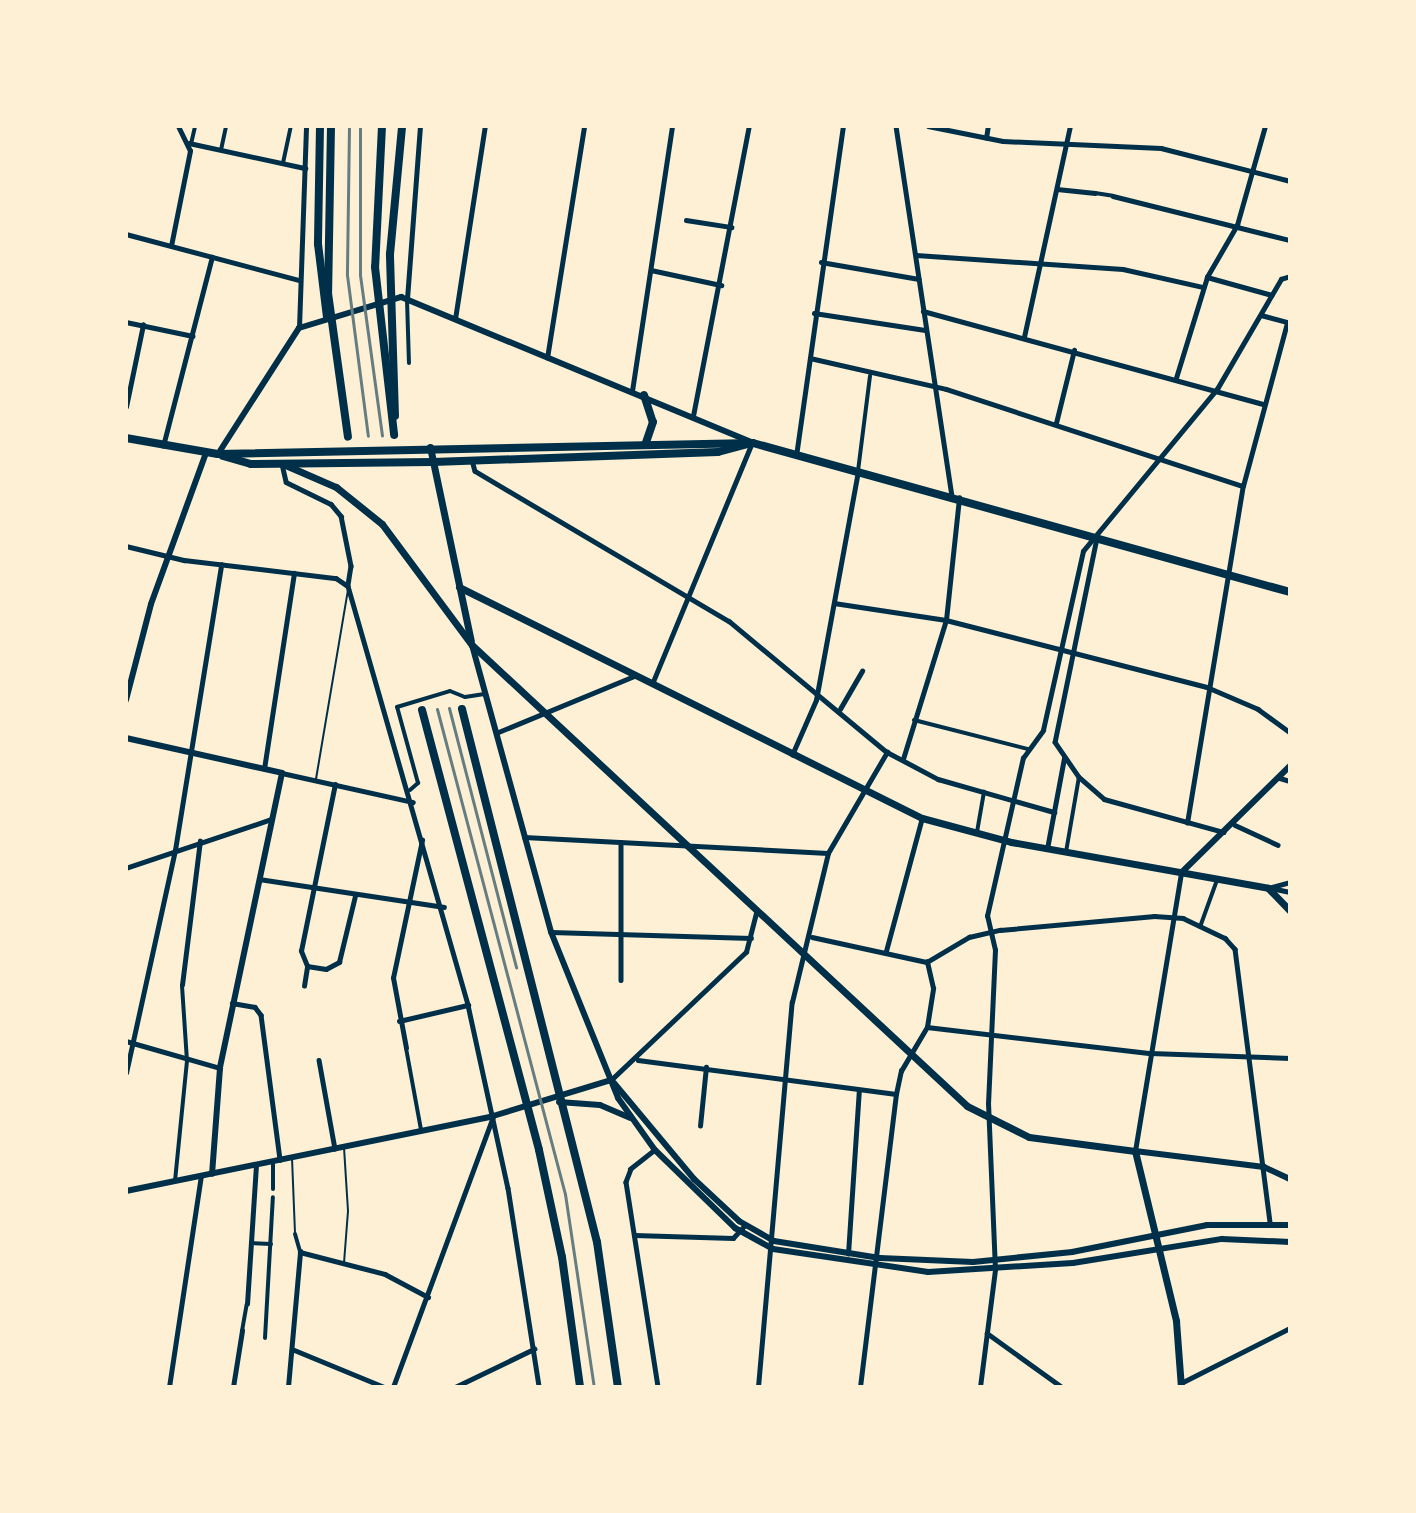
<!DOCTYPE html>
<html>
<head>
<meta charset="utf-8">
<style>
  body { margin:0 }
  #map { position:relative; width:1416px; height:1513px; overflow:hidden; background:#fdf0d5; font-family:Ubuntu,sans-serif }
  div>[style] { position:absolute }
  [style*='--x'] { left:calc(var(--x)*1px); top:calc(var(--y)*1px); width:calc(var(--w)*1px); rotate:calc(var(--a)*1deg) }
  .service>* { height:2px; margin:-1px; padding:0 1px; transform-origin:1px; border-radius:1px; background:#003049 }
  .pedestrian>* { height:4px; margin:-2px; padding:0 2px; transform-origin:2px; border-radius:2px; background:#003049 }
  .minor>* { height:4.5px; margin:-2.25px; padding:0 2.25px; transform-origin:2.25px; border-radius:2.25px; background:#003049 }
  .tertiary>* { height:6px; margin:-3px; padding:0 3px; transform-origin:3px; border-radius:3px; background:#003049 }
  .secondary>* { height:7px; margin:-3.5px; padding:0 3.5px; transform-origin:3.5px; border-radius:3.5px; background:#003049 }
  .primary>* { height:8px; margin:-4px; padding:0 4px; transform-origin:4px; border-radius:4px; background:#003049 }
  .motorway>* { height:8px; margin:-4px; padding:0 4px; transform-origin:4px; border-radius:4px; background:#003049 }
  .rail>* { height:3px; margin:-1.5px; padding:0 1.5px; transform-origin:1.5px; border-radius:1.5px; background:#657d81 }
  span { translate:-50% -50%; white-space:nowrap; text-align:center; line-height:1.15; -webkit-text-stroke:4.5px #fdf0d5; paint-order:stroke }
  .frame { position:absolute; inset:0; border:128px solid #fdf0d5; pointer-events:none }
</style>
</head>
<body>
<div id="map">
  <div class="service">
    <i style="--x:316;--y:779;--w:193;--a:-80.4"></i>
    <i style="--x:292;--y:1158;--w:75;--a:87.7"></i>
    <i style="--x:344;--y:1263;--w:52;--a:-85.6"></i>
    <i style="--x:348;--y:1211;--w:64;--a:-93.6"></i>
  </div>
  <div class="pedestrian">
    <i style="--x:191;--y:144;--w:18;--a:-77"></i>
    <i style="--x:221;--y:150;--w:25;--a:-78"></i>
    <i style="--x:283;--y:163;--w:38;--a:-78"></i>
    <i style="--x:1095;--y:193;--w:18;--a:9"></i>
    <i style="--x:407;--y:300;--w:63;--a:88.2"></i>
    <i style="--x:858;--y:471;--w:96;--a:-82.8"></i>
    <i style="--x:914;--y:720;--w:118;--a:14.3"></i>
    <i style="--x:410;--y:790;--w:11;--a:-41"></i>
    <i style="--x:418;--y:783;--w:79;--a:-105.4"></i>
    <i style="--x:397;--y:707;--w:55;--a:-16.8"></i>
    <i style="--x:450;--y:691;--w:16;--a:22"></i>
    <i style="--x:465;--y:697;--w:18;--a:-9"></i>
    <i style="--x:977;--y:832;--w:41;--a:-80.1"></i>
    <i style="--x:1066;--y:852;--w:76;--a:-80.2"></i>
    <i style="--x:1200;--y:927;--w:50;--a:-70.1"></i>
    <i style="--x:406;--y:1048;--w:83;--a:79.6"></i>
    <i style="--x:273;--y:1161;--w:28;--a:90"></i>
    <i style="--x:175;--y:1181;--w:121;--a:-84.3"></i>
    <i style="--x:187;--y:1061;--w:76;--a:-93.8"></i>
    <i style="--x:295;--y:1234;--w:19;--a:74"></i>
    <i style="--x:251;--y:1243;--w:20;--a:3"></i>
    <i style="--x:242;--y:1331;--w:27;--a:-80"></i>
    <i style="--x:265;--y:1338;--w:141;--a:-86.8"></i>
  </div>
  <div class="minor">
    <i style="--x:896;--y:126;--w:374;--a:81.4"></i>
    <i style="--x:928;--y:126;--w:76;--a:11.3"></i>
    <i style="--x:1003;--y:141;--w:158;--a:2.5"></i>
    <i style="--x:1161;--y:148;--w:133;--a:14.3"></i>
    <i style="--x:986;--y:138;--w:12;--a:-81"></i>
    <i style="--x:189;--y:143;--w:119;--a:12.2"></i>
    <i style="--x:1057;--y:189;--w:38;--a:6"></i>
    <i style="--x:1113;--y:196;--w:182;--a:14"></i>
    <i style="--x:686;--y:220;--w:46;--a:8.8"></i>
    <i style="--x:126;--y:234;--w:179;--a:14.9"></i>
    <i style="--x:171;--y:246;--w:97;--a:-78.7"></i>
    <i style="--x:190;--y:151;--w:28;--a:-116"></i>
    <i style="--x:916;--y:255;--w:207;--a:3.9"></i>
    <i style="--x:1123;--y:269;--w:82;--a:12.7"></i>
    <i style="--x:821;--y:262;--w:99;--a:9.8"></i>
    <i style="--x:651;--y:270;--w:72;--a:12.1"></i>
    <i style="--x:1207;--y:277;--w:67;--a:15.5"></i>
    <i style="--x:407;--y:299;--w:173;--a:-85.7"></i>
    <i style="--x:923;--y:311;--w:353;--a:15.3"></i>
    <i style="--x:814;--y:313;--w:112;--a:8.7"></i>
    <i style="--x:1261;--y:315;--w:30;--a:15"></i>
    <i style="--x:455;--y:319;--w:195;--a:-81.2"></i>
    <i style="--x:126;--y:322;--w:68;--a:11.8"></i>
    <i style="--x:299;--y:328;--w:202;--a:-88"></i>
    <i style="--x:1024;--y:337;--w:216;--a:-77.7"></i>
    <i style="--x:547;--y:358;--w:235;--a:-80.9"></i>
    <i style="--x:810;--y:358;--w:139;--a:12.8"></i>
    <i style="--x:946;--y:389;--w:312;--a:18.1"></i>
    <i style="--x:1176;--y:378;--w:106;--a:-72.9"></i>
    <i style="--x:1207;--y:277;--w:60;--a:-60"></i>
    <i style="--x:1237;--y:225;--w:103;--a:-74.2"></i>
    <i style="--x:632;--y:391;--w:268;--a:-81.4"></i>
    <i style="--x:126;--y:407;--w:84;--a:-78.3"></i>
    <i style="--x:693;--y:416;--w:295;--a:-79.1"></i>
    <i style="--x:1056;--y:423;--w:75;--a:-76.1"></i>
    <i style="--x:163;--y:446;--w:195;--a:-75.5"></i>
    <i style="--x:796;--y:456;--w:333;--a:-81.9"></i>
    <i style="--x:472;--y:460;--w:11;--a:75"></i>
    <i style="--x:475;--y:471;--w:295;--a:30.6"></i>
    <i style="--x:729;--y:621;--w:205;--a:39.7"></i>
    <i style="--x:887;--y:752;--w:58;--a:27.9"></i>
    <i style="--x:938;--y:779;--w:121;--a:15.9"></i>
    <i style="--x:282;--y:464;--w:18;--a:77"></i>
    <i style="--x:286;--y:482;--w:50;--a:26.1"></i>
    <i style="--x:331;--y:504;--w:16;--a:50"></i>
    <i style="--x:341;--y:516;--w:51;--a:78.7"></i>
    <i style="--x:351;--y:566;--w:20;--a:99"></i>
    <i style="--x:348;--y:586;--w:436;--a:74"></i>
    <i style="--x:468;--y:1005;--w:187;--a:77.7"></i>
    <i style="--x:508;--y:1188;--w:201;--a:81.1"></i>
    <i style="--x:1097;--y:538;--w:208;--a:101.6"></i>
    <i style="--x:1055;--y:742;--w:42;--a:55.6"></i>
    <i style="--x:1079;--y:777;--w:33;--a:41"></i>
    <i style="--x:1104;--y:799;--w:124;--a:15.4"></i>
    <i style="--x:126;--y:546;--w:60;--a:13.6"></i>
    <i style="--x:184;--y:560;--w:153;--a:6.8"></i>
    <i style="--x:336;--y:578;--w:14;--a:34"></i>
    <i style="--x:834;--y:603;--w:113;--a:8.6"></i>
    <i style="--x:946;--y:620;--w:269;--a:14.4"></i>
    <i style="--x:1207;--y:687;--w:56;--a:23.3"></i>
    <i style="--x:1258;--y:709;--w:39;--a:36"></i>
    <i style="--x:652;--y:684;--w:261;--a:-67.5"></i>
    <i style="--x:840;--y:709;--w:44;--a:-59.9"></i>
    <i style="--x:496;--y:733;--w:149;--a:-22.4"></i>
    <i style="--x:792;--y:755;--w:60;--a:-66.4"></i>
    <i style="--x:816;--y:700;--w:232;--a:-79.6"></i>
    <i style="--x:903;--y:759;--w:145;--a:-72.8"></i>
    <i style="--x:946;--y:620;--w:123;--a:-83.9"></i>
    <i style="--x:264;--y:769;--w:198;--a:-81.3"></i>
    <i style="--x:282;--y:773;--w:134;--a:12.5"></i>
    <i style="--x:1280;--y:778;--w:10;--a:17"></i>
    <i style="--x:1187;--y:823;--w:342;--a:-80.6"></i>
    <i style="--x:1243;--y:486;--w:169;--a:-74.9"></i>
    <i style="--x:1235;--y:825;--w:47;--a:24.9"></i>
    <i style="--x:524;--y:837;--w:304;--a:3"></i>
    <i style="--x:621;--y:842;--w:138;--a:90"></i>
    <i style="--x:1047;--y:849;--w:93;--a:-79.4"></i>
    <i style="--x:126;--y:868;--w:154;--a:-18.6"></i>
    <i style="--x:259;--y:879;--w:187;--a:8.6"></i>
    <i style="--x:1268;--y:888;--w:23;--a:-15"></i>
    <i style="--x:1271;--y:888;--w:19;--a:12"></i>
    <i style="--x:551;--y:932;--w:200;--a:1.7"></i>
    <i style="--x:812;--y:937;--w:118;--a:12.3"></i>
    <i style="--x:886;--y:951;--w:138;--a:-74.9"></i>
    <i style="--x:927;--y:962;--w:49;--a:-30.8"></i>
    <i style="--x:969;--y:937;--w:32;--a:-13"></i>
    <i style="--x:1000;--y:930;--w:155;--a:-5.2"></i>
    <i style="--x:1154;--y:916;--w:29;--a:4"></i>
    <i style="--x:1183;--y:918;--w:47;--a:25.5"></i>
    <i style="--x:1225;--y:938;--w:15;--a:48"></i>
    <i style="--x:1235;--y:949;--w:276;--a:82.7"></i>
    <i style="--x:307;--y:966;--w:19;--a:9"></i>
    <i style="--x:326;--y:969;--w:15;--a:-28"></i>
    <i style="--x:339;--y:962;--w:68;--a:-76.4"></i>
    <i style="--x:182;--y:985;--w:145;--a:-82.9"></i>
    <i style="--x:304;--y:986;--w:20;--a:-81"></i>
    <i style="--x:307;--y:966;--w:16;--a:-112"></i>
    <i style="--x:301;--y:951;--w:170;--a:-78.5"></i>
    <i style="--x:232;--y:1003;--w:23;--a:10"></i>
    <i style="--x:255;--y:1007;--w:10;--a:53"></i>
    <i style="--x:261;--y:1015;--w:146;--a:82.5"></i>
    <i style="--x:399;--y:1021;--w:71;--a:-13.1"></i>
    <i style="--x:927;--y:1027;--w:225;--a:6.7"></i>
    <i style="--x:1150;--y:1053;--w:140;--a:2"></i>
    <i style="--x:126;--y:1041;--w:98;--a:16"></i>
    <i style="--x:406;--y:1048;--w:71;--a:-100.5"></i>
    <i style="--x:393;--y:978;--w:141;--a:-78.1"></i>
    <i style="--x:319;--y:1060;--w:90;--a:79.8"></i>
    <i style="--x:638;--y:1060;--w:260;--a:7.5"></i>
    <i style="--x:126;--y:1073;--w:228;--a:-77.6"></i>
    <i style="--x:175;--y:850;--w:289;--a:-80.8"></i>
    <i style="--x:611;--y:1080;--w:186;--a:-43.5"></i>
    <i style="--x:746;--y:952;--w:40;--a:-75.6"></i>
    <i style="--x:700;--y:1126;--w:59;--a:-84.2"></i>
    <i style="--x:655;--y:1150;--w:31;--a:142"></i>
    <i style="--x:631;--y:1169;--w:14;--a:111"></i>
    <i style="--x:626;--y:1182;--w:207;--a:81.1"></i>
    <i style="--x:1135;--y:1151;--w:282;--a:-80.6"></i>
    <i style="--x:634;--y:1235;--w:99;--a:1.7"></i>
    <i style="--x:733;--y:1238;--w:18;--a:-47"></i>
    <i style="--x:848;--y:1254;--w:164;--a:-86.2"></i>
    <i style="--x:247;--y:1304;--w:139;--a:-86.3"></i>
    <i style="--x:987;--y:1333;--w:92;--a:35.8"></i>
    <i style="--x:292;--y:1349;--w:100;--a:22.4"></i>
    <i style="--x:1181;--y:1383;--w:122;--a:-26.8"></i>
    <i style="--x:169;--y:1387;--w:213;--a:-81.4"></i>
    <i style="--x:233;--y:1387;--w:57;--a:-80.9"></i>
    <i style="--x:288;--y:1387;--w:136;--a:-84.9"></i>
    <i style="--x:300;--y:1252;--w:88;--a:14.5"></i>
    <i style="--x:385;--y:1274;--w:49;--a:28.1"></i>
    <i style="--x:393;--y:1387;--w:286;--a:-69.7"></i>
    <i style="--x:455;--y:1387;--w:88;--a:-25.7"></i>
    <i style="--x:758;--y:1387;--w:386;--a:-85"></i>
    <i style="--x:792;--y:1002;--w:153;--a:-76.4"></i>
    <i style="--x:828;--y:853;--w:117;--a:-59.7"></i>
    <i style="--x:860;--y:1387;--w:295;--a:-83"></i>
    <i style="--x:896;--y:1094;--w:24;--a:-78"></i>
    <i style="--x:901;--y:1071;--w:51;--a:-59.4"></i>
    <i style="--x:927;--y:1027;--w:39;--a:-81"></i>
    <i style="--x:933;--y:988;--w:27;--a:-103"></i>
    <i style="--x:980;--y:1387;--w:118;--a:-82.7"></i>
    <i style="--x:995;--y:1270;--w:166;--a:-92.4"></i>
    <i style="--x:988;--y:1104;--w:154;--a:-87.4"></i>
    <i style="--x:995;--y:950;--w:35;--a:-103"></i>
    <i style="--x:987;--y:916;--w:162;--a:-77.2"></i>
    <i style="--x:1023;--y:758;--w:34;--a:-54"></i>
    <i style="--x:1043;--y:730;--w:183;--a:-77.4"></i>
    <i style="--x:1083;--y:551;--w:210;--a:-50.4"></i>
    <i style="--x:1217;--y:389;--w:127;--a:-59.8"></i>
    <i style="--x:1281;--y:279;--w:9;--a:-18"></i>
  </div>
  <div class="tertiary">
    <i style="--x:218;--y:454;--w:150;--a:-57.3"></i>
    <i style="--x:299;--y:328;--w:107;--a:-16.9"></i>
    <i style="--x:401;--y:297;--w:379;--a:22.5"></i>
    <i style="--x:472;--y:645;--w:298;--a:74.6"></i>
    <i style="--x:551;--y:932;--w:179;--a:68"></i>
    <i style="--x:618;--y:1098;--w:64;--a:54.6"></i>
    <i style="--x:655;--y:1150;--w:112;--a:44.3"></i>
    <i style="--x:735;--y:1228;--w:43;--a:28.9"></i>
    <i style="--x:773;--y:1249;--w:157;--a:8.4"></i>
    <i style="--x:928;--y:1272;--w:145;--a:-3.6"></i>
    <i style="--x:1073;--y:1263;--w:151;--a:-9.2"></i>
    <i style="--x:1222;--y:1239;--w:68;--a:2.5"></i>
    <i style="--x:126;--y:700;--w:99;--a:-75.4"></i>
    <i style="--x:151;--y:604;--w:161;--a:-70"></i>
    <i style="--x:126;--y:738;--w:160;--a:12.6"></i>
    <i style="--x:282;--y:773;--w:301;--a:101.9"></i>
    <i style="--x:220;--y:1068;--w:106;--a:94.3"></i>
    <i style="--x:1181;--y:873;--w:153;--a:-44.5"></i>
    <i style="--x:614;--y:1083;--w:125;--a:50.2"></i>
    <i style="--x:694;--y:1179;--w:62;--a:43"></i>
    <i style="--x:739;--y:1221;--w:40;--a:29.7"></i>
    <i style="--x:774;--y:1241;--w:107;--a:9.1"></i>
    <i style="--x:880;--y:1258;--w:93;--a:2.5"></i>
    <i style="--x:973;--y:1262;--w:100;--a:-5.8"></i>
    <i style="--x:1072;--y:1252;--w:138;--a:-11.3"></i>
    <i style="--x:1207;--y:1225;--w:83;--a:0"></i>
    <i style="--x:559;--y:1102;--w:41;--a:4.2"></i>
    <i style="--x:600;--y:1105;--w:33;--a:23"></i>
    <i style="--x:1135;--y:1151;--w:130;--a:7.1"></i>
    <i style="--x:1264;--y:1167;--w:29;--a:25"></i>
    <i style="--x:126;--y:1191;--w:375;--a:-11.5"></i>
    <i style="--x:493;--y:1116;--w:123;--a:-17"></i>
  </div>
  <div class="secondary">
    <i style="--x:430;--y:447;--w:198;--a:78.1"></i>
    <i style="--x:283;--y:464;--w:58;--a:23.5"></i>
    <i style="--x:336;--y:487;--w:59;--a:38.8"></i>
    <i style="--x:382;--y:524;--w:151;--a:53.4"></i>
    <i style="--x:472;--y:645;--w:676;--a:42.96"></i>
    <i style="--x:967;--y:1106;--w:69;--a:26.6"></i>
    <i style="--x:1029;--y:1137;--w:107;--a:7.5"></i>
    <i style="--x:1135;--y:1151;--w:175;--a:76.4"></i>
    <i style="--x:1176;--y:1321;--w:66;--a:85.7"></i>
    <i style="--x:459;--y:587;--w:517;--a:26.52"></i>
    <i style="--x:922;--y:818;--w:92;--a:15.1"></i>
    <i style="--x:1011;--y:842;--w:261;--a:10.1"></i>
    <i style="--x:1268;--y:888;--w:32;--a:46"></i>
  </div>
  <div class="primary">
    <i style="--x:644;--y:395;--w:28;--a:72"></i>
    <i style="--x:653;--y:422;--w:24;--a:109"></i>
    <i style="--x:126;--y:438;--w:93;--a:9.9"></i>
    <i style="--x:218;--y:454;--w:535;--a:-1.18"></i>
    <i style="--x:753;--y:443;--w:557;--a:15.51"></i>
    <i style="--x:223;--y:456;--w:29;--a:16"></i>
    <i style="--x:251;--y:464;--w:182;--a:-0.6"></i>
    <i style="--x:433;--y:462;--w:285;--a:-2"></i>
    <i style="--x:718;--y:452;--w:34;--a:-15"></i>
  </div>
  <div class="motorway">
    <i style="--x:320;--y:126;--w:118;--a:91"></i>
    <i style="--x:318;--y:244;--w:74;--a:83"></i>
    <i style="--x:331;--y:126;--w:167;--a:91"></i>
    <i style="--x:328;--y:293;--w:145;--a:82.1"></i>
    <i style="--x:382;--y:126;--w:141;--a:92.8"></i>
    <i style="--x:375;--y:267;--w:169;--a:83.5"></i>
    <i style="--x:395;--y:416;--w:162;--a:-91.8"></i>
    <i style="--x:390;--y:254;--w:129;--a:-84.6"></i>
    <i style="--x:462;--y:709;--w:550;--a:75.79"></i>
    <i style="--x:597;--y:1242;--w:147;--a:81.8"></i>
    <i style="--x:422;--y:710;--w:455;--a:75.1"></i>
    <i style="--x:539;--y:1150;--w:109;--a:77.9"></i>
    <i style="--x:562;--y:1257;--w:131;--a:82.1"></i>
  </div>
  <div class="rail">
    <i style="--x:349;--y:126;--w:149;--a:90.8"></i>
    <i style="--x:347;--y:275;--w:162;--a:82.6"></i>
    <i style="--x:360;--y:126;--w:149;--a:90"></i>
    <i style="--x:360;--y:275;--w:162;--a:82.2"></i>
    <i style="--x:449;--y:708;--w:268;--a:75.5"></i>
    <i style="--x:437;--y:709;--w:502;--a:75.22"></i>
    <i style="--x:565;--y:1194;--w:195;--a:81.5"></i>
  </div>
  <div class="frame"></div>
</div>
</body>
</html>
